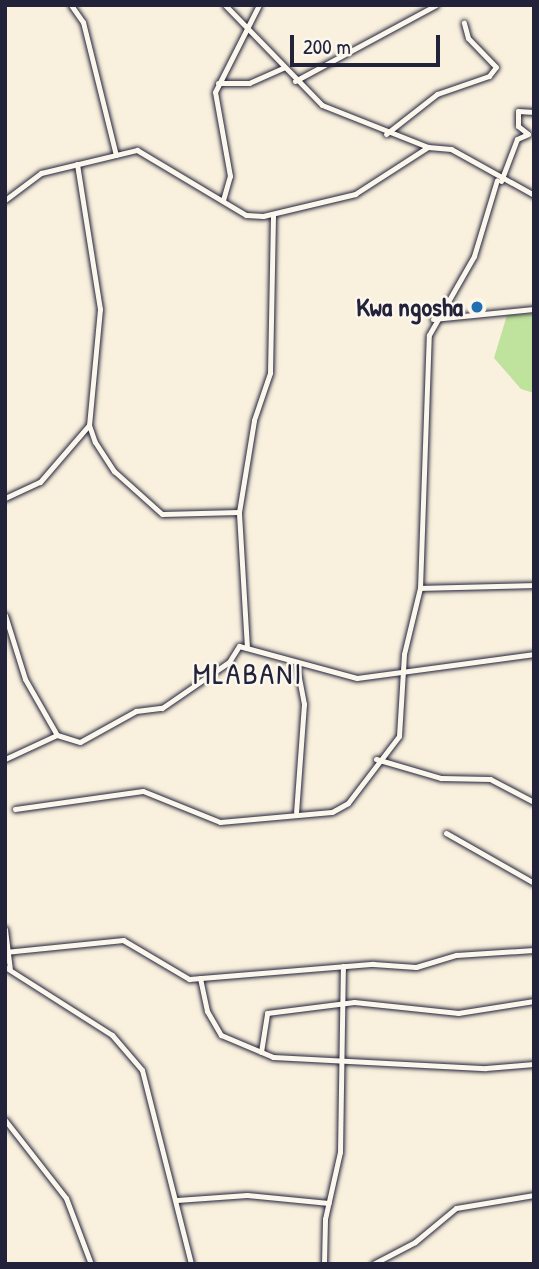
<!DOCTYPE html>
<html>
<head>
<meta charset="utf-8">
<style>
  body { margin:0 }
  #map { position:relative; width:539px; height:1269px; overflow:hidden; background:#f9f0dd; font-family:"Patrick Hand",sans-serif }
  div>[style] { position:absolute }
  [style*='--x'] { left:calc(var(--x)*1px); top:calc(var(--y)*1px); width:calc(var(--w)*1px); rotate:calc(var(--a)*1deg) }
  .green>* { inset:0; background:#bfe29c }
  .roads { filter:drop-shadow(0 0 2px #22223b) drop-shadow(0 0 2px #22223b) }
  .minor>* { height:5px; margin:-2.5px; padding:0 2.5px; transform-origin:2.5px; border-radius:2.5px; background:#fbf7ec }
  .dots>* { width:19px; height:19px; translate:-50% -50%; box-sizing:border-box; border:4px solid #fbf7ec; border-radius:50% }
  span { translate:-50% -50%; white-space:nowrap; text-align:center; line-height:1.15; -webkit-text-stroke:5px #fbf7ec; paint-order:stroke }
  .poi-label { font-size:26px; color:#22223b; font-weight:700 }
  .right { translate:-100% -50%; text-align:right }
  .quarter-label { font-size:30px; color:#22223b; letter-spacing:2px }
  .frame { position:absolute; inset:0; border:7px solid #22223b; pointer-events:none }
  .scale { position:absolute; left:290px; top:35px; width:150px; height:32px; box-sizing:border-box; border:4px solid #22223b; border-top:0; padding-left:9px; font-size:21px; line-height:24px; white-space:nowrap; color:#22223b; -webkit-text-stroke:5px #fbf7ec; paint-order:stroke }
</style>
</head>
<body>
<div id="map">
  <div class="green">
    <i style="clip-path:polygon(534px 314px,534px 393px,521px 389px,494px 358px,507px 315px)"></i>
  </div>
  <div class="roads">
    <div class="minor">
      <i style="--x:71;--y:5;--w:21;--a:55"></i>
      <i style="--x:83;--y:22;--w:137;--a:76.1"></i>
      <i style="--x:225;--y:5;--w:139;--a:45.9"></i>
      <i style="--x:322;--y:105;--w:114;--a:21.6"></i>
      <i style="--x:295;--y:81;--w:160;--a:-28.3"></i>
      <i style="--x:218;--y:83;--w:31;--a:0"></i>
      <i style="--x:249;--y:83;--w:37;--a:-24"></i>
      <i style="--x:386;--y:134;--w:65;--a:-38.1"></i>
      <i style="--x:437;--y:94;--w:55;--a:-19.1"></i>
      <i style="--x:489;--y:76;--w:11;--a:-52"></i>
      <i style="--x:496;--y:67;--w:40;--a:-134"></i>
      <i style="--x:468;--y:38;--w:16;--a:-105"></i>
      <i style="--x:77;--y:164;--w:147;--a:81"></i>
      <i style="--x:100;--y:309;--w:117;--a:95.4"></i>
      <i style="--x:89;--y:425;--w:18;--a:71"></i>
      <i style="--x:95;--y:442;--w:35;--a:57"></i>
      <i style="--x:114;--y:471;--w:64;--a:41.9"></i>
      <i style="--x:162;--y:514;--w:77;--a:-1.5"></i>
      <i style="--x:501;--y:181;--w:45;--a:-69.1"></i>
      <i style="--x:517;--y:139;--w:12;--a:-24"></i>
      <i style="--x:528;--y:134;--w:13;--a:-141"></i>
      <i style="--x:518;--y:126;--w:15;--a:-90"></i>
      <i style="--x:518;--y:111;--w:16;--a:4"></i>
      <i style="--x:5;--y:200;--w:45;--a:-36.9"></i>
      <i style="--x:41;--y:173;--w:99;--a:-13.5"></i>
      <i style="--x:137;--y:150;--w:127;--a:30.8"></i>
      <i style="--x:246;--y:215;--w:17;--a:3"></i>
      <i style="--x:263;--y:216;--w:95;--a:-13.4"></i>
      <i style="--x:355;--y:194;--w:87;--a:-32.8"></i>
      <i style="--x:428;--y:147;--w:23;--a:5"></i>
      <i style="--x:451;--y:149;--w:95;--a:29"></i>
      <i style="--x:223;--y:200;--w:25;--a:-74"></i>
      <i style="--x:230;--y:176;--w:85;--a:-100.1"></i>
      <i style="--x:215;--y:92;--w:97;--a:-63.2"></i>
      <i style="--x:433;--y:319;--w:101;--a:-5.7"></i>
      <i style="--x:5;--y:498;--w:38;--a:-25"></i>
      <i style="--x:40;--y:482;--w:75;--a:-49.3"></i>
      <i style="--x:420;--y:588;--w:114;--a:-1.5"></i>
      <i style="--x:5;--y:615;--w:67;--a:72.6"></i>
      <i style="--x:25;--y:679;--w:64;--a:60.3"></i>
      <i style="--x:247;--y:648;--w:136;--a:-93.4"></i>
      <i style="--x:239;--y:512;--w:93;--a:-80.7"></i>
      <i style="--x:254;--y:420;--w:50;--a:-71.2"></i>
      <i style="--x:270;--y:373;--w:159;--a:-88.9"></i>
      <i style="--x:296;--y:662;--w:43;--a:79.2"></i>
      <i style="--x:304;--y:704;--w:108;--a:94.2"></i>
      <i style="--x:5;--y:759;--w:57;--a:-24.8"></i>
      <i style="--x:57;--y:735;--w:24;--a:17"></i>
      <i style="--x:80;--y:742;--w:64;--a:-29"></i>
      <i style="--x:136;--y:711;--w:26;--a:-7"></i>
      <i style="--x:162;--y:708;--w:81;--a:-34.5"></i>
      <i style="--x:229;--y:662;--w:19;--a:-58"></i>
      <i style="--x:239;--y:646;--w:122;--a:15.2"></i>
      <i style="--x:357;--y:678;--w:179;--a:-7.7"></i>
      <i style="--x:376;--y:759;--w:68;--a:16.3"></i>
      <i style="--x:441;--y:778;--w:49;--a:1.2"></i>
      <i style="--x:490;--y:779;--w:50;--a:27.6"></i>
      <i style="--x:15;--y:809;--w:129;--a:-8"></i>
      <i style="--x:143;--y:791;--w:83;--a:21.9"></i>
      <i style="--x:220;--y:822;--w:112;--a:-5.1"></i>
      <i style="--x:332;--y:812;--w:18;--a:-29"></i>
      <i style="--x:348;--y:803;--w:84;--a:-52.7"></i>
      <i style="--x:399;--y:736;--w:82;--a:-86.5"></i>
      <i style="--x:404;--y:654;--w:68;--a:-76.4"></i>
      <i style="--x:420;--y:588;--w:253;--a:-88"></i>
      <i style="--x:429;--y:335;--w:91;--a:-60.3"></i>
      <i style="--x:474;--y:256;--w:79;--a:-73.2"></i>
      <i style="--x:446;--y:833;--w:101;--a:29.6"></i>
      <i style="--x:5;--y:929;--w:39;--a:83"></i>
      <i style="--x:5;--y:952;--w:119;--a:-5.8"></i>
      <i style="--x:123;--y:940;--w:77;--a:30.6"></i>
      <i style="--x:189;--y:979;--w:185;--a:-4.7"></i>
      <i style="--x:373;--y:964;--w:43;--a:4"></i>
      <i style="--x:416;--y:967;--w:42;--a:-16.7"></i>
      <i style="--x:456;--y:955;--w:78;--a:-3.7"></i>
      <i style="--x:5;--y:967;--w:127;--a:32.4"></i>
      <i style="--x:112;--y:1035;--w:46;--a:49.4"></i>
      <i style="--x:142;--y:1070;--w:200;--a:75.8"></i>
      <i style="--x:200;--y:978;--w:34;--a:78"></i>
      <i style="--x:207;--y:1011;--w:28;--a:60"></i>
      <i style="--x:221;--y:1035;--w:56;--a:22.9"></i>
      <i style="--x:273;--y:1057;--w:213;--a:3"></i>
      <i style="--x:486;--y:1068;--w:48;--a:-4.8"></i>
      <i style="--x:261;--y:1052;--w:39;--a:-81"></i>
      <i style="--x:267;--y:1013;--w:88;--a:-7.2"></i>
      <i style="--x:354;--y:1002;--w:105;--a:6"></i>
      <i style="--x:458;--y:1013;--w:77;--a:-9"></i>
      <i style="--x:5;--y:1120;--w:99;--a:52"></i>
      <i style="--x:66;--y:1198;--w:71;--a:69.3"></i>
      <i style="--x:177;--y:1200;--w:70;--a:-4.1"></i>
      <i style="--x:247;--y:1195;--w:82;--a:5.6"></i>
      <i style="--x:324;--y:1264;--w:45;--a:-88.7"></i>
      <i style="--x:325;--y:1219;--w:69;--a:-77.4"></i>
      <i style="--x:340;--y:1152;--w:186;--a:-89.1"></i>
      <i style="--x:373;--y:1264;--w:47;--a:-27.6"></i>
      <i style="--x:415;--y:1242;--w:53;--a:-39.7"></i>
      <i style="--x:456;--y:1208;--w:79;--a:-9.5"></i>
    </div>
  </div>
  <div class="dots">
    <i style="left:477px;top:307px;background:#1f6fb2"></i>
  </div>
  <div class="poi-label">
    <span class="right" style="left:463px;top:307px">Kwa ngosha</span>
  </div>
  <div class="quarter-label">
    <span style="left:248px;top:673px">MLABANI</span>
  </div>
  <div class="frame"></div>
  <div class="scale">200 m</div>
</div>
</body>
</html>
